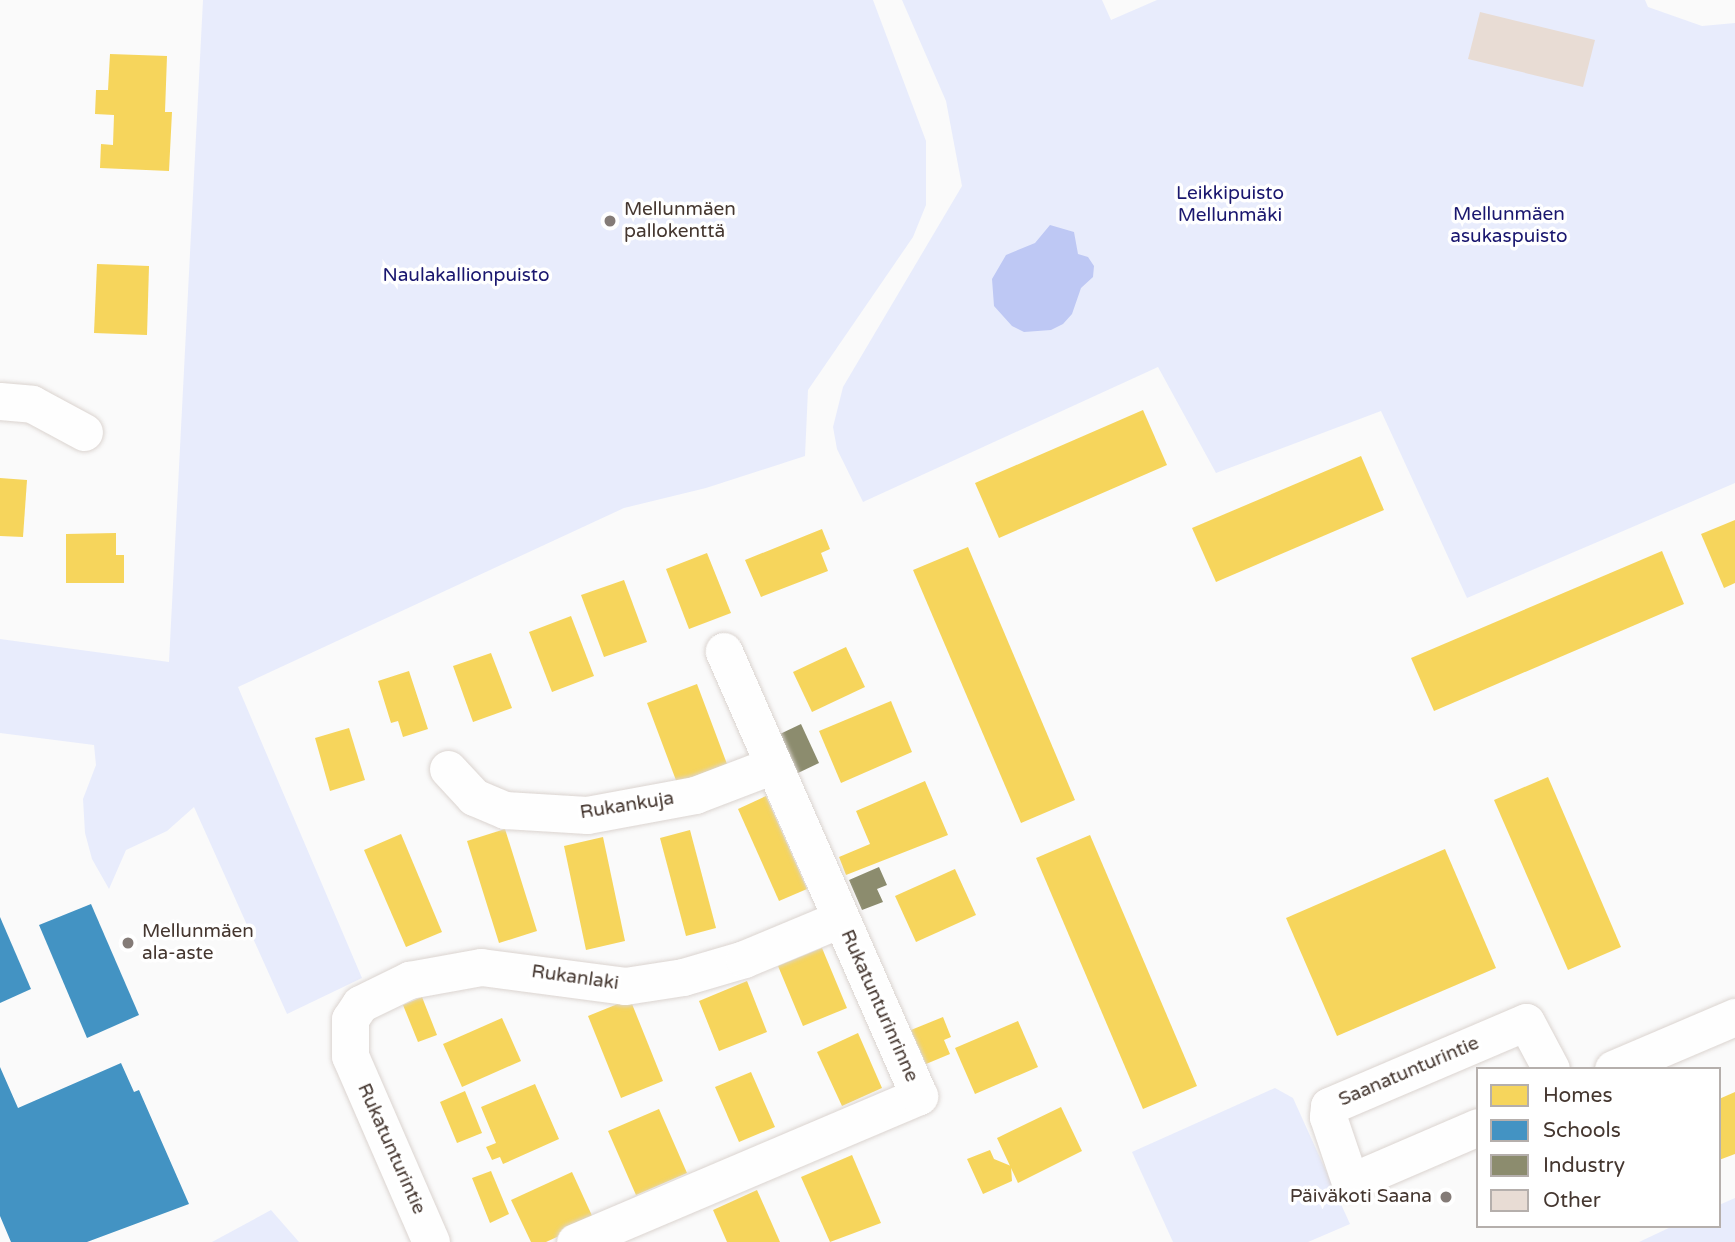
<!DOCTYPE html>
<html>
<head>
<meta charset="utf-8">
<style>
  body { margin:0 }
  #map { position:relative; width:1735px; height:1242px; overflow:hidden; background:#fafafa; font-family:"Varela Round",sans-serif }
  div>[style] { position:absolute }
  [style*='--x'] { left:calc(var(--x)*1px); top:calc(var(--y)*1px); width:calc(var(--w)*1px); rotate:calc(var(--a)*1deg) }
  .green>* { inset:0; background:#e8ecfc }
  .water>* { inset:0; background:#bec8f4 }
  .homes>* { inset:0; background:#f6d55c }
  .schools>* { inset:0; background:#4393c3 }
  .industry>* { inset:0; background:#8c8c6e }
  .building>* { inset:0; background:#e8dcd4 }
  .roads { filter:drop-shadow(0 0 2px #dbd4d0) drop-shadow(0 0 2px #dbd4d0) }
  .street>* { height:37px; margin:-18.5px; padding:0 18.5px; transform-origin:18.5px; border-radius:18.5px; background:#fefefe }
  .dots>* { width:19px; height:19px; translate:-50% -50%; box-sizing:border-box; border:4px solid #fff; border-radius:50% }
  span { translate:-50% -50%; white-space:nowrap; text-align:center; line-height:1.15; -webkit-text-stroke:7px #fff; paint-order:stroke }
  .park-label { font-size:19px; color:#1a176f }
  .poi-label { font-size:19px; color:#453730 }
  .left { translate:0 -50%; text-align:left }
  .right { translate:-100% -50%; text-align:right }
  .street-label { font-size:19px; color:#453730 }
  .legend { position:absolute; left:1476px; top:1067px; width:245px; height:161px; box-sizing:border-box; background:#fff; border:2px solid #b5afac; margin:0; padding:9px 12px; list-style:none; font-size:21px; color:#453730 }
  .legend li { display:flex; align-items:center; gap:14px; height:35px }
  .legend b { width:35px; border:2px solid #b5afac }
</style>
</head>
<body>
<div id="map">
  <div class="green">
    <i style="clip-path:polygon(203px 0,873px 0,926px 141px,926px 205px,913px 237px,808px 390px,805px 456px,706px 488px,624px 508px,238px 687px,362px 978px,287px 1014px,194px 807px,167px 831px,126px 850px,109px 889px,92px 859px,85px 833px,83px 799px,96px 765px,94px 745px,0 733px,0 639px,169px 662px)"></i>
    <i style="clip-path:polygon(902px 0,1102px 0,1111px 20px,1157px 0,1645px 0,1648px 7px,1702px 26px,1735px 23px,1735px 483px,1467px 598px,1381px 411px,1216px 473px,1158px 367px,863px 502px,837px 449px,833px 427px,843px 387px,962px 186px,946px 101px)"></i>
    <i style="clip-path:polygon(1275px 1088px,1293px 1098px,1350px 1224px,1308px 1242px,1173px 1242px,1132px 1152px)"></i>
    <i style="clip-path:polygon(1735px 1198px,1735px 1242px,1639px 1242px,1673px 1226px,1719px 1226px,1719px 1205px)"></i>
    <i style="clip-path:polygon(271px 1210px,299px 1242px,212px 1242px)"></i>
  </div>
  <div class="water">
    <i style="clip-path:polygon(1050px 225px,1074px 232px,1078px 254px,1088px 257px,1094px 266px,1093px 277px,1081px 288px,1072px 314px,1063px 324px,1051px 330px,1024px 332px,1012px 326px,994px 306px,992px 279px,1006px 255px,1035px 243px)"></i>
  </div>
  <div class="homes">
    <i style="clip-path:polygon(110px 54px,167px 56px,165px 112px,172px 112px,169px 171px,100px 168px,101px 144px,113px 145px,114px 115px,95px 114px,96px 90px,108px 90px)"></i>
    <i style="clip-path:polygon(97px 264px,149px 266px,147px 335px,94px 333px)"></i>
    <i style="clip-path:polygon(1143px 410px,1167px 465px,999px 538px,975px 483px)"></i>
    <i style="clip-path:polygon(1361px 456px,1384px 510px,1216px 582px,1192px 528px)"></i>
    <i style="clip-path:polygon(0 478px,27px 480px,23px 537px,0 536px)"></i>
    <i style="clip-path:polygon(1735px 520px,1735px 583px,1724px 588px,1701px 534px)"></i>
    <i style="clip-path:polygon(822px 529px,830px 549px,821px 553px,828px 571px,761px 597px,745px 560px)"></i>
    <i style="clip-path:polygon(116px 533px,116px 555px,124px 555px,124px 583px,66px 583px,66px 534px)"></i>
    <i style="clip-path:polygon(968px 547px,1075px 800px,1021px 823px,913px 570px)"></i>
    <i style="clip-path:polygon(1662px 551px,1684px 604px,1434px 711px,1411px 658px)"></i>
    <i style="clip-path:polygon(707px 553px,731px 613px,689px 629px,666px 569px)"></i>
    <i style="clip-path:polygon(624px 580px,647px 642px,604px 657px,581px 595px)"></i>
    <i style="clip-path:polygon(571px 616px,594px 676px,552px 692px,529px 632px)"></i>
    <i style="clip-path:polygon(846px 647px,865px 687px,812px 712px,793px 672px)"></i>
    <i style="clip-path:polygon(491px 653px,512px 708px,473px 722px,453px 666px)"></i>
    <i style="clip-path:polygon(409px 671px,428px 729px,403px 737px,398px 721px,391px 723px,378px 681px)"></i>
    <i style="clip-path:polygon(697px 684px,727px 764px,677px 783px,647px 703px)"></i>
    <i style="clip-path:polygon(891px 701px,912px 752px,841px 783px,819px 731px)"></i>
    <i style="clip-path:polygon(349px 728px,365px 780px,330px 791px,315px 738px)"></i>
    <i style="clip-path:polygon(1548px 777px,1621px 947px,1568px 970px,1494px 800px)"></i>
    <i style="clip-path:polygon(925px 781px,948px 835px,846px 875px,839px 857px,870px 844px,856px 811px)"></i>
    <i style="clip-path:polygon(766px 796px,807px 889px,779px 901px,738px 809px)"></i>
    <i style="clip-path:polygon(505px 829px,537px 931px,499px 943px,467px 841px)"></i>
    <i style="clip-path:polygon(690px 830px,716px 928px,686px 936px,660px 838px)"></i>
    <i style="clip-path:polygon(401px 834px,442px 932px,406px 947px,364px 850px)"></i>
    <i style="clip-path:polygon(1090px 835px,1197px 1086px,1143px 1109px,1036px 858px)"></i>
    <i style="clip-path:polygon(603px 837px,625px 941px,586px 950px,564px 846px)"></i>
    <i style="clip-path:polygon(1445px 849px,1496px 968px,1337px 1036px,1286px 918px)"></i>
    <i style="clip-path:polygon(955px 869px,976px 915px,916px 942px,895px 896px)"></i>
    <i style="clip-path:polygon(822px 948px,847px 1008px,803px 1026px,778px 966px)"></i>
    <i style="clip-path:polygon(747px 981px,767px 1032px,719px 1051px,699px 1001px)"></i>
    <i style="clip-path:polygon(422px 997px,437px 1035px,418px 1042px,403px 1005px)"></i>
    <i style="clip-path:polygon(630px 999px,663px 1081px,621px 1098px,588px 1016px)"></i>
    <i style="clip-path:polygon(943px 1017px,951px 1037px,944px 1040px,950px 1054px,926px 1064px,911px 1030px)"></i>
    <i style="clip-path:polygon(502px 1018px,521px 1061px,462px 1087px,443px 1044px)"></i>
    <i style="clip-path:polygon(1018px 1021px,1038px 1067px,975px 1094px,955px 1048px)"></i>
    <i style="clip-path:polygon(858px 1033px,882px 1088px,842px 1106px,817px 1052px)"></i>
    <i style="clip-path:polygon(751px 1072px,775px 1127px,739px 1142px,715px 1087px)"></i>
    <i style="clip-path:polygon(535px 1084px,559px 1139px,503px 1164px,500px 1157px,492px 1160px,486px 1147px,496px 1143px,481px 1107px)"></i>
    <i style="clip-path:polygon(465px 1091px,482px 1133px,457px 1143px,440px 1102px)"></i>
    <i style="clip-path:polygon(1735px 1092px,1735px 1154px,1719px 1160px,1719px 1099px)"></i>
    <i style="clip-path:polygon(1061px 1107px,1082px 1151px,1018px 1183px,997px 1138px)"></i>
    <i style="clip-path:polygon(659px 1109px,687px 1173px,636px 1195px,608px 1131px)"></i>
    <i style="clip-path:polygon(990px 1150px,994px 1159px,1011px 1166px,1012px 1181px,983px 1194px,967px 1159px)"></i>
    <i style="clip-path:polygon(852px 1155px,881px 1223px,830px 1242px,801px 1177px)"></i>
    <i style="clip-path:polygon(491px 1171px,509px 1214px,490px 1223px,472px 1178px)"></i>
    <i style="clip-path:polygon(572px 1172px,594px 1220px,546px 1242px,531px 1242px,511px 1200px)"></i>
    <i style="clip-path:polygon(757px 1190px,780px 1242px,727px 1242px,713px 1210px)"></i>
  </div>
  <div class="schools">
    <i style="clip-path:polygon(91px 904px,139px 1015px,87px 1038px,39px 925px)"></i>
    <i style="clip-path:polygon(0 917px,31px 989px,0 1003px)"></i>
    <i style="clip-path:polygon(121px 1063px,134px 1092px,139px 1090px,189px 1204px,87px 1242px,11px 1242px,0 1216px,0 1067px,18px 1108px)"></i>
  </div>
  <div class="industry">
    <i style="clip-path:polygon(801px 724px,819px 763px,798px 773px,780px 734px)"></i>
    <i style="clip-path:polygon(879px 867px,887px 885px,877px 889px,883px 902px,862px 910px,849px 880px)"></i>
  </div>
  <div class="building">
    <i style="clip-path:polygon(1480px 12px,1595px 40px,1583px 87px,1468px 59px)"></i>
  </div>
  <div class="roads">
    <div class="street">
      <i style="--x:0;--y:401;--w:32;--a:5"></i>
      <i style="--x:32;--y:404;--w:59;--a:28.3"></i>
      <i style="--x:448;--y:769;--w:38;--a:47"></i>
      <i style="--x:474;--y:797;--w:34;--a:23"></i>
      <i style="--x:505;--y:810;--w:82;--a:3.5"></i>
      <i style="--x:587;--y:815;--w:110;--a:-10.5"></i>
      <i style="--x:695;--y:795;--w:84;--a:-21"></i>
      <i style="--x:1613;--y:1069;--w:133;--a:-23.1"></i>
      <i style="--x:1478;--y:1127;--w:139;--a:156.7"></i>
      <i style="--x:1350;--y:1182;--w:69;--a:-108.7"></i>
      <i style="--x:1328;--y:1117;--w:11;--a:-85"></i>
      <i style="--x:1329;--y:1106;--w:214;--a:-23.1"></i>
      <i style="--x:1526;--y:1022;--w:53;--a:62"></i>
      <i style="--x:431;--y:1242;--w:203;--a:-113.5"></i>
      <i style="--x:350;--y:1056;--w:37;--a:-90"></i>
      <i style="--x:350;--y:1019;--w:18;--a:-56"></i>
      <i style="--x:360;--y:1004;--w:55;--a:-26.1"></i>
      <i style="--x:409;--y:980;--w:73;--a:-10.2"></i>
      <i style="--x:481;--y:967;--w:145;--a:7.5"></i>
      <i style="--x:625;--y:986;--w:59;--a:-8.8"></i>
      <i style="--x:683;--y:977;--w:64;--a:-16.4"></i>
      <i style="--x:744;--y:959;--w:104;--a:-22.6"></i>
      <i style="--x:575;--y:1242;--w:374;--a:-23"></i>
      <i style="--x:919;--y:1096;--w:486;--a:-113.7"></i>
    </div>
  </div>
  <div class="dots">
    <i style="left:610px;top:221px;background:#847b77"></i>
    <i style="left:128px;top:943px;background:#847b77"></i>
    <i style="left:1446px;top:1197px;background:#847b77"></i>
  </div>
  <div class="park-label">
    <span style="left:1230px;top:205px">Leikkipuisto<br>Mellunmäki</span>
    <span style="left:1509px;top:226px">Mellunmäen<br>asukaspuisto</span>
    <span style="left:466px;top:276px">Naulakallionpuisto</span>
  </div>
  <div class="poi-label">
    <span class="left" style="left:624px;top:221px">Mellunmäen<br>pallokenttä</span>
    <span class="left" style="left:142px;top:943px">Mellunmäen<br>ala-aste</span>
    <span class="right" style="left:1432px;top:1197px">Päiväkoti Saana</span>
  </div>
  <div class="street-label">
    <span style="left:627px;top:806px;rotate:-9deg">Rukankuja</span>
    <span style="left:575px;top:978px;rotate:8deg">Rukanlaki</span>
    <span style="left:879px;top:1006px;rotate:66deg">Rukatunturinrinne</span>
    <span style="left:1409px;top:1072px;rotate:-23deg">Saanatunturintie</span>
    <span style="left:391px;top:1149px;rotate:66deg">Rukatunturintie</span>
  </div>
  <ul class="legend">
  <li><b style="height:19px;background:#f6d55c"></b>Homes</li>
  <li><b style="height:19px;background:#4393c3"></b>Schools</li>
  <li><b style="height:19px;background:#8c8c6e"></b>Industry</li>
  <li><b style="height:19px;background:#e8dcd4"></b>Other</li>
  </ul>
</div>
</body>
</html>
